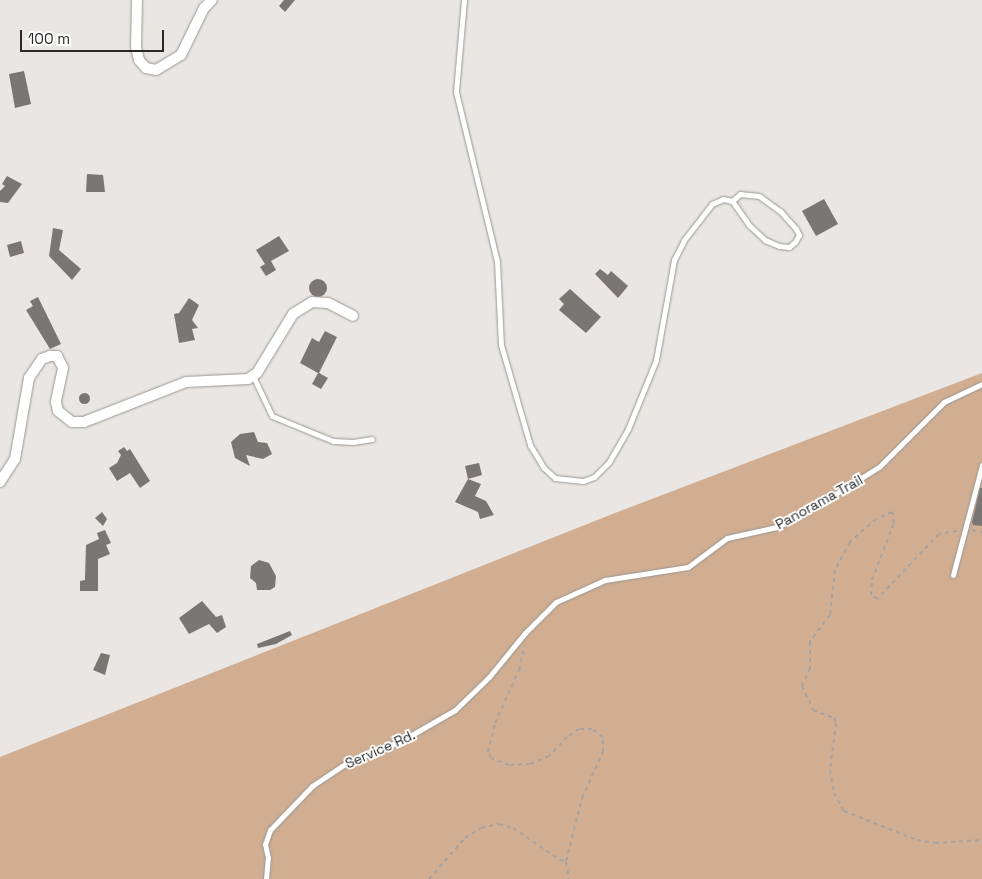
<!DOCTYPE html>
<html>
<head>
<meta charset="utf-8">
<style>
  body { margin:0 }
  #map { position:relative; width:982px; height:879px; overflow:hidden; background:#eae6e3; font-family:"Space Grotesk",sans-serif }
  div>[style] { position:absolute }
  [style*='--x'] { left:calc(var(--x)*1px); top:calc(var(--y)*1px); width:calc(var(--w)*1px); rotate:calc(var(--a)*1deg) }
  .green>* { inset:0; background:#d1ae91 }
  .building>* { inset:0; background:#7a7673 }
  .round { border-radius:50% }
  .path>* { height:2px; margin-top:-1px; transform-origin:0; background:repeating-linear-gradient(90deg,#a6a2a0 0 4px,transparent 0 8px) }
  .roads { filter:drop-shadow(0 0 1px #999693) drop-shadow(0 0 1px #999693) }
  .lane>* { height:5px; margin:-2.5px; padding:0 2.5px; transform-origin:2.5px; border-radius:2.5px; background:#fff }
  .street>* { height:10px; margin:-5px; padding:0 5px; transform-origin:5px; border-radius:5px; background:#fff }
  span { translate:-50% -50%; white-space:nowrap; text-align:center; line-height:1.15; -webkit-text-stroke:4px #fff; paint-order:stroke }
  .street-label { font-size:14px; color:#2a2827 }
  .scale { position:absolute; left:20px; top:30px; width:144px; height:22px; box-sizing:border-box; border:2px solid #2a2827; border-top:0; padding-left:6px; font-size:15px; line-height:18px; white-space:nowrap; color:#2a2827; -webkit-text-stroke:4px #fff; paint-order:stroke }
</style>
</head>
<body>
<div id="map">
  <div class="green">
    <i style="clip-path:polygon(982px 373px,982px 879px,0 879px,0 757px,615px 513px)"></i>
  </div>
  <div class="building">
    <i style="clip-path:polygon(284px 0,295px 0,285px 12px,279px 6px)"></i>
    <i style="clip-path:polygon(24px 71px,31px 104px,15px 108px,9px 74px)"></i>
    <i style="clip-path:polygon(87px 174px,103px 175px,105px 192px,86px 192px)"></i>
    <i style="clip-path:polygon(7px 176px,22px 184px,8px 203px,0 202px,0 191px,5px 186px,2px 184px)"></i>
    <i style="clip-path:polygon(824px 199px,838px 224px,816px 236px,802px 211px)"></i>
    <i style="clip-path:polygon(53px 228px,63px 230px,59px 250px,81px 269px,72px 280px,49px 256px)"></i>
    <i style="clip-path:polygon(279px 236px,289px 251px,271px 261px,276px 270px,266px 276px,260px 267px,265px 264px,256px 250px)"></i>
    <i style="clip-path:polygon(21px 241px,24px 253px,10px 257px,7px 245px)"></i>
    <i style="clip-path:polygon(600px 269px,608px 275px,611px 271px,628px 286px,618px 298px,595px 274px)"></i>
    <i class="round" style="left:309px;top:279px;width:18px;height:18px"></i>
    <i style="clip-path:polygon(570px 289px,601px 317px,586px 333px,559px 310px,564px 304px,559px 299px)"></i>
    <i style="clip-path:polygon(38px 297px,61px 344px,50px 349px,26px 310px,33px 306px,30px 301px)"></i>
    <i style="clip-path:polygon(189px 298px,199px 305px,192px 320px,198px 328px,192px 329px,195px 340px,179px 343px,174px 314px,179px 313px)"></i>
    <i style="clip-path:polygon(325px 331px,337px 337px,319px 373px,328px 378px,321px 389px,312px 384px,318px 373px,300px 363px,312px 338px,319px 342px)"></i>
    <i class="round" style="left:78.5px;top:392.5px;width:11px;height:11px"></i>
    <i style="clip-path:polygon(254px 432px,258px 442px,267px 443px,272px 454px,263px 459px,246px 455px,250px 466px,235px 458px,231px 442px,240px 434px)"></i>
    <i style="clip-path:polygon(124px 447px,127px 451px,130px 449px,150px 481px,140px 488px,130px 473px,117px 481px,109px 468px,117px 463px,121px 455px,118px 451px)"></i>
    <i style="clip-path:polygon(479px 463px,482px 475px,468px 479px,481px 484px,475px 496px,486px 501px,494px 515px,480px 519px,478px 512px,455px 502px,468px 479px,465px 466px)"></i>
    <i style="clip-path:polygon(980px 488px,982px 488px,982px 526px,973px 525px,972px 522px)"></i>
    <i style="clip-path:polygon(102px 512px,107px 519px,103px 526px,95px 518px)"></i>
    <i style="clip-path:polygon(105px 530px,111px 543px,106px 545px,110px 554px,98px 559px,98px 591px,80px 591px,80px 581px,85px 580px,85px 577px,86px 545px,99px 539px,97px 533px)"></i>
    <i style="clip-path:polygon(259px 560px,269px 563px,276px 576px,275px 587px,270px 590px,257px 590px,256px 583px,250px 578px,251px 566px)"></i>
    <i style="clip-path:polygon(202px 601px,216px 617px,222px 615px,226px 627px,217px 633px,209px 624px,189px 634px,179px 618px)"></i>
    <i style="clip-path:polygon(290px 631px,292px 635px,276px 644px,258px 648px,257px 644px)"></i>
    <i style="clip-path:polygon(101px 653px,110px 655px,105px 675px,93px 670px)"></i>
  </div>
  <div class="path">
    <i style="--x:972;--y:530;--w:10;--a:11"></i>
    <i style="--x:957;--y:531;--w:18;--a:171"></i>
    <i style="--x:939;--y:534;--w:90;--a:133.6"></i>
    <i style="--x:877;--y:599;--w:7;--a:-146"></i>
    <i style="--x:871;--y:595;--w:15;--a:-86"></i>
    <i style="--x:872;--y:580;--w:61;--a:-68.9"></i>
    <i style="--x:894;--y:523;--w:11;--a:-100"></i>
    <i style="--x:892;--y:512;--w:17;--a:156"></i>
    <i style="--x:876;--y:519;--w:35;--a:139"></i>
    <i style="--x:850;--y:542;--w:32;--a:118"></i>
    <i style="--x:835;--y:570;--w:45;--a:96.3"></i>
    <i style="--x:830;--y:615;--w:34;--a:127"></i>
    <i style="--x:810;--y:642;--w:26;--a:90"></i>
    <i style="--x:810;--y:668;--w:20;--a:114"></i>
    <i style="--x:802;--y:686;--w:26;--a:65"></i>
    <i style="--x:813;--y:710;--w:22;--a:21"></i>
    <i style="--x:834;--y:718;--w:5;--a:68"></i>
    <i style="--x:836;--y:723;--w:47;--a:97.3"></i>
    <i style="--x:830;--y:770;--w:23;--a:80"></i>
    <i style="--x:834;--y:793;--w:21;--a:61"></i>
    <i style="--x:844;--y:811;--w:79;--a:21.7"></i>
    <i style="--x:917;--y:840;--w:18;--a:9"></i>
    <i style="--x:935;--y:843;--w:47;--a:-3.7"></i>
    <i style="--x:566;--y:862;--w:17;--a:80"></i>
    <i style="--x:429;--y:879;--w:55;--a:-48.7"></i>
    <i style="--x:465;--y:838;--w:19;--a:-32"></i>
    <i style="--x:481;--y:828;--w:18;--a:-13"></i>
    <i style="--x:499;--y:824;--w:15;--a:16"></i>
    <i style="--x:513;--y:828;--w:57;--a:34.2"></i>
    <i style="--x:560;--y:860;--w:6;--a:9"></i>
    <i style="--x:566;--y:861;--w:65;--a:-75.7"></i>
    <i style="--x:582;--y:798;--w:51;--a:-65.5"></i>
    <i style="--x:603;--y:752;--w:15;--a:-90"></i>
    <i style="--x:603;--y:737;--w:14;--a:-144"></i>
    <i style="--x:592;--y:729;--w:13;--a:180"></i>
    <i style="--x:579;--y:729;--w:14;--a:146"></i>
    <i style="--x:567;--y:737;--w:26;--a:133"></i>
    <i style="--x:549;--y:756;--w:21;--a:157"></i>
    <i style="--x:530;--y:764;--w:21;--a:177"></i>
    <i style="--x:509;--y:765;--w:19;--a:-159"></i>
    <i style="--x:491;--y:758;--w:7;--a:-117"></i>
    <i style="--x:488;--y:752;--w:30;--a:-76"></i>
    <i style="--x:495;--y:723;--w:58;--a:-65.6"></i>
    <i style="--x:519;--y:670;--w:25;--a:-76"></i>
  </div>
  <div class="roads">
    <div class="lane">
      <i style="--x:464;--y:0;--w:92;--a:95"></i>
      <i style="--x:456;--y:92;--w:174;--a:76.4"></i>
      <i style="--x:497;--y:261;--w:84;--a:87.3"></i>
      <i style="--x:501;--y:345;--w:104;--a:73.8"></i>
      <i style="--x:530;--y:445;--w:27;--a:59"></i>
      <i style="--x:544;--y:468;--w:15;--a:42"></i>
      <i style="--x:555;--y:478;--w:28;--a:6"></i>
      <i style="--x:583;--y:481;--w:12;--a:-20"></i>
      <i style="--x:594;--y:477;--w:21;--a:-45"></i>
      <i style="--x:609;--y:462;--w:38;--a:-60"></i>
      <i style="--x:628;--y:429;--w:74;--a:-67.9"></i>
      <i style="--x:656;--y:360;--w:102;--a:-79.8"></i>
      <i style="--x:674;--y:260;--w:22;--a:-63"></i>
      <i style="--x:684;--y:240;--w:46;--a:-52.1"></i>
      <i style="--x:712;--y:204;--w:12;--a:-24"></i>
      <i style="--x:723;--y:199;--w:9;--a:13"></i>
      <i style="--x:732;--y:201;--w:11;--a:-41"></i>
      <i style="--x:740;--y:194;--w:19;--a:6"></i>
      <i style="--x:759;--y:196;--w:26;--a:36"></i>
      <i style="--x:780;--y:211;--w:24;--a:48"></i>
      <i style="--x:796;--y:229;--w:7;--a:63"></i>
      <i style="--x:799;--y:235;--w:8;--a:120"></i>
      <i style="--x:795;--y:242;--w:8;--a:140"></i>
      <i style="--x:789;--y:247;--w:10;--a:-174"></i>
      <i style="--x:779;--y:246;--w:15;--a:-157"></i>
      <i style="--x:765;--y:240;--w:22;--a:-137"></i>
      <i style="--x:749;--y:225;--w:29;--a:-125"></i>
      <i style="--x:253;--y:376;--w:44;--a:64.6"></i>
      <i style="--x:272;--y:416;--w:66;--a:22.3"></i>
      <i style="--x:333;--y:441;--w:20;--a:3"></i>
      <i style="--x:353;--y:442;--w:19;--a:-9"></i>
      <i style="--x:953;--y:575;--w:114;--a:-75.2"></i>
      <i style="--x:266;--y:879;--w:21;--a:-85"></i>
      <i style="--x:268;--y:858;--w:14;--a:-102"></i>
      <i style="--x:265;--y:844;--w:15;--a:-70"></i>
      <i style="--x:270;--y:830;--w:61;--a:-46.3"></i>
      <i style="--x:312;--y:786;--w:43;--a:-33.7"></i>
      <i style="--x:348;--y:762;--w:59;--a:-21.8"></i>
      <i style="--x:403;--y:740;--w:60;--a:-30"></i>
      <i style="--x:455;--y:710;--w:47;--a:-44.1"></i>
      <i style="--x:489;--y:677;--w:57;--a:-50.7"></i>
      <i style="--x:525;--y:633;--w:44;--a:-45"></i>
      <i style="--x:556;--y:602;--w:54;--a:-24.2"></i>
      <i style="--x:605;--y:580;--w:84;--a:-8.9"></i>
      <i style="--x:688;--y:567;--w:49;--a:-36.6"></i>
      <i style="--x:727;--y:538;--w:51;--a:-12.4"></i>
      <i style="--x:777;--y:527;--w:25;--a:-26"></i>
      <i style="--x:800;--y:516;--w:93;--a:-31.8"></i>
      <i style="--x:879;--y:467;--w:92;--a:-45"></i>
      <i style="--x:944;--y:402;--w:42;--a:-25.3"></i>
    </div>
    <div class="street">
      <i style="--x:137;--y:0;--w:47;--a:91.2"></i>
      <i style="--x:136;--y:47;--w:13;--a:77"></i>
      <i style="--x:139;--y:60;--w:11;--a:49"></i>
      <i style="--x:146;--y:68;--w:10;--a:11"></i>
      <i style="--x:156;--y:70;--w:29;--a:-31"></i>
      <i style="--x:181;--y:55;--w:52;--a:-63.9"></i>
      <i style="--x:204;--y:8;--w:11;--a:-45"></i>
      <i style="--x:0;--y:482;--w:27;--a:-57"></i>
      <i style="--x:15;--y:459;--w:82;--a:-80.2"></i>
      <i style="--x:29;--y:378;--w:23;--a:-56"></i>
      <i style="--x:42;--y:359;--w:9;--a:-21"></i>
      <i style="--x:50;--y:356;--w:7;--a:0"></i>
      <i style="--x:57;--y:356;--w:13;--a:63"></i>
      <i style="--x:63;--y:368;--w:35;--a:102"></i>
      <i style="--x:56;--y:402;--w:9;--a:77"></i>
      <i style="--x:58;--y:411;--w:18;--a:38"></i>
      <i style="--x:72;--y:422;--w:12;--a:0"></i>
      <i style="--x:84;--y:422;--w:110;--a:-21.4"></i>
      <i style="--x:186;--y:382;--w:62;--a:-2.8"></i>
      <i style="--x:248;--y:379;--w:11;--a:-34"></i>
      <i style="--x:257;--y:373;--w:69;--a:-58.6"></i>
      <i style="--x:293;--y:314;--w:22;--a:-32"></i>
      <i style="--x:312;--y:302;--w:16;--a:4"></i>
      <i style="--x:328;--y:303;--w:28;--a:27"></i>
    </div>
  </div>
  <div class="street-label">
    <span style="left:819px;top:502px;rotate:-29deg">Panorama Trail</span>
    <span style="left:380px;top:749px;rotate:-24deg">Service Rd.</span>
  </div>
  <div class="scale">100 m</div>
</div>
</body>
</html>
